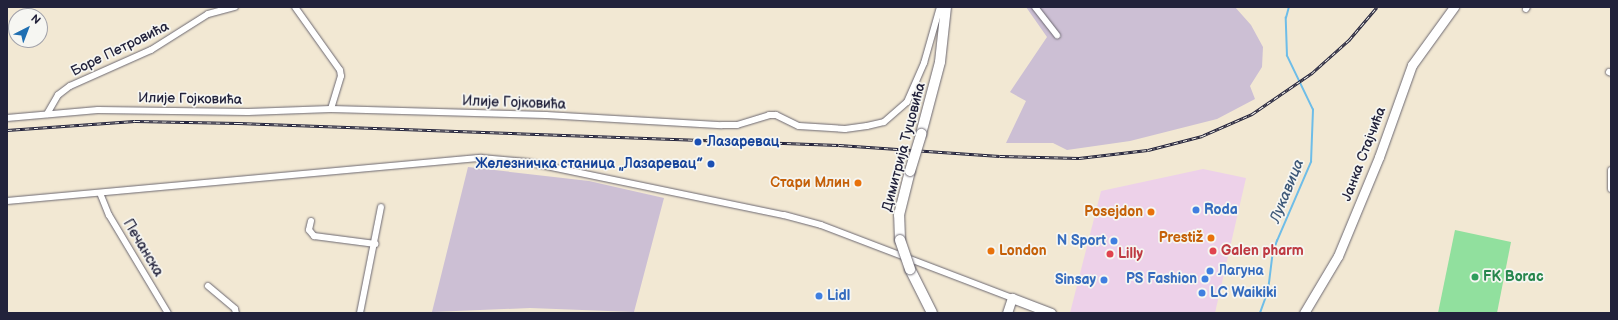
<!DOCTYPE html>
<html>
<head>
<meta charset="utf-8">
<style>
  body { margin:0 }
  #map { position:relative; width:1618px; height:320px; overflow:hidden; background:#f2e8d3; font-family:"Balsamiq Sans",sans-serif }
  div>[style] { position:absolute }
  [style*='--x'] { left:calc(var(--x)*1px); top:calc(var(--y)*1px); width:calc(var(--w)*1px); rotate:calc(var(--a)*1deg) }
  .built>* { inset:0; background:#edd1e9 }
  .industrial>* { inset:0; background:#ccbfd4 }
  .green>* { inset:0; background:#91e09e }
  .stream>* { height:1.5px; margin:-0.75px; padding:0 0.75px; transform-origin:0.75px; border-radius:0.75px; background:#6ebde8 }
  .roads { filter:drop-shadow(0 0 1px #6b6770) drop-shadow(0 0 1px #6b6770) }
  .street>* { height:6px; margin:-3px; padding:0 3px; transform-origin:3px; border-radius:3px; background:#fff }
  .secondary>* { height:9px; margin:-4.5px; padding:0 4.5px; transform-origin:4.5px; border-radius:4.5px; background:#fff }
  .primary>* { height:10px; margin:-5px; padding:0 5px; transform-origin:5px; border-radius:5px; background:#fff }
  .rail>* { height:3px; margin-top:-1.5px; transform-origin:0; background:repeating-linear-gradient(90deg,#f6f6f2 0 4.5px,#22223b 0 9px); box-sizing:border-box; border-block:1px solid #22223b }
  .bridges { filter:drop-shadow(0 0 1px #6b6770) drop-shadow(0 0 1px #6b6770) }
  .primary-bridge>* { height:10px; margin:-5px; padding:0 5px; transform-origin:5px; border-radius:5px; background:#fff }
  .dots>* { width:11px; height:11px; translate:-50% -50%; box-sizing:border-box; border:2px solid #f6f6f2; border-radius:50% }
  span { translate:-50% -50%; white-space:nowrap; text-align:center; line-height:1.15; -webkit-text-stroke:3.5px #f6f6f2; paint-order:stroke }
  .street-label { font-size:14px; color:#22223b }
  .transit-label { font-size:14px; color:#164399; font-weight:700 }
  .left { translate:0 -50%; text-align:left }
  .right { translate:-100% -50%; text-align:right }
  .food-label { font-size:14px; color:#c56008; font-weight:700 }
  .shop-label { font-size:14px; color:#366cbe; font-weight:700 }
  .health-label { font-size:14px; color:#be3a42; font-weight:700 }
  .leisure-label { font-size:14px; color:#27864d; font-weight:700 }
  .water-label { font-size:15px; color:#3d5878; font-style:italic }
  .frame { position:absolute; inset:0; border:8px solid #22223b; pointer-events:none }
  .north { position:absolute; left:8px; top:8px; width:40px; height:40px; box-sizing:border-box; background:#f6f6f2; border:1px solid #a1a1a9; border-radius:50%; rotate:42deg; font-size:11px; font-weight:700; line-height:16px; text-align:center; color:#22223b }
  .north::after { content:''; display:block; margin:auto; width:14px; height:18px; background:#1f6fb2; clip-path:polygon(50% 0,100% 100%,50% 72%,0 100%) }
</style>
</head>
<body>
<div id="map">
  <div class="built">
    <i style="clip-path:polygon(1203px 169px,1246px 178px,1215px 313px,1070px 313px,1101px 191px)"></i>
  </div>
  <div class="industrial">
    <i style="clip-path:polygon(1026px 7px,1235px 7px,1251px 25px,1263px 47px,1262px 67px,1250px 86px,1255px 99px,1217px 119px,1130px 141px,1067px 150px,1053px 143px,1006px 143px,1026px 101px,1010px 92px,1047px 37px)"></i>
    <i style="clip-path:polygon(468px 167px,589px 181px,664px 198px,634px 312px,530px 308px,432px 312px)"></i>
  </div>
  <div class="green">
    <i style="clip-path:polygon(1455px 230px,1511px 242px,1497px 313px,1438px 313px)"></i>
  </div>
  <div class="stream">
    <i style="--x:1260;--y:313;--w:23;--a:-70"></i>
    <i style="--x:1268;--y:291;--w:35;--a:-83"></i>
    <i style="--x:1272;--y:256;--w:16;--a:-72"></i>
    <i style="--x:1277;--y:241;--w:86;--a:-66.7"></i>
    <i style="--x:1311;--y:162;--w:52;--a:-87.8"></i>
    <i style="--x:1313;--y:110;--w:60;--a:-115.7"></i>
    <i style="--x:1287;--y:56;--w:38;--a:-92"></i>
    <i style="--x:1286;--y:18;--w:11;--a:-75"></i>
  </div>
  <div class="roads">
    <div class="street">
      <i style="--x:295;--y:7;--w:77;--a:54.5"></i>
      <i style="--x:340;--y:70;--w:6;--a:81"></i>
      <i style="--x:341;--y:76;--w:34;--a:107"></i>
      <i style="--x:1035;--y:7;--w:36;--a:52"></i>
      <i style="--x:1526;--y:9;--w:2;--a:-63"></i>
      <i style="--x:1609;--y:72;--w:2;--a:27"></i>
      <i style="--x:47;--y:114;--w:22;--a:-60"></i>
      <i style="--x:58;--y:95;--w:15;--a:-37"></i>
      <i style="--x:70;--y:86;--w:89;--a:-24"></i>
      <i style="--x:151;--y:50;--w:67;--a:-32.3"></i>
      <i style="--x:208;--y:14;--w:28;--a:-15"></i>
      <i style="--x:7;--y:118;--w:91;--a:-5"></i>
      <i style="--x:98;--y:110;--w:150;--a:0.8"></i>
      <i style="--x:248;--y:112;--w:83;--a:-2.1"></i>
      <i style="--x:331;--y:109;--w:215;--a:1.6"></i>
      <i style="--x:546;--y:115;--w:176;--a:3.3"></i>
      <i style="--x:722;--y:125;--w:15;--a:0"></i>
      <i style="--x:737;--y:125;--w:34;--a:-17"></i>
      <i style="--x:769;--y:115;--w:7;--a:0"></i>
      <i style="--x:776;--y:115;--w:25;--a:26"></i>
      <i style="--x:799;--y:126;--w:46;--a:3.7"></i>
      <i style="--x:845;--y:129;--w:22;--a:-8"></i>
      <i style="--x:867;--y:126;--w:17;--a:-13"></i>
      <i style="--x:884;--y:122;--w:30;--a:-41"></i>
      <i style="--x:907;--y:102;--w:43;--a:-66.4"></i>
      <i style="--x:924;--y:63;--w:58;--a:-74.1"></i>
      <i style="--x:1611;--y:170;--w:19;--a:90"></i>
      <i style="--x:100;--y:193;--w:24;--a:68"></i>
      <i style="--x:109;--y:215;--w:114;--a:59"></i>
      <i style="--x:7;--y:201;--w:476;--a:-5.2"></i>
      <i style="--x:481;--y:158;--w:46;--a:5"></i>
      <i style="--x:527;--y:162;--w:262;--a:11.7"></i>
      <i style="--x:784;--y:215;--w:38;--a:15"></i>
      <i style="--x:821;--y:225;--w:204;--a:20.9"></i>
      <i style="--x:311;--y:221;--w:9;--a:103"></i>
      <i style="--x:309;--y:230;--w:8;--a:50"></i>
      <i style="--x:314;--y:236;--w:62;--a:7.5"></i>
      <i style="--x:208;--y:286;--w:35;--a:40"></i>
      <i style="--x:235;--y:309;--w:4;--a:76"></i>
      <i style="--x:360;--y:313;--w:108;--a:-78.8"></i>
    </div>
    <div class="secondary">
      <i style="--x:1007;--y:313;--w:16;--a:-72"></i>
      <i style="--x:1012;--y:298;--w:42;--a:21"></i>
      <i style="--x:1304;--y:313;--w:66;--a:-59.2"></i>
      <i style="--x:1338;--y:256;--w:107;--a:-67.5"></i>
      <i style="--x:1379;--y:157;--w:98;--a:-70.3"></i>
      <i style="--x:1412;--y:65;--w:72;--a:-54.1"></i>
    </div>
    <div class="primary">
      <i style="--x:921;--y:134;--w:74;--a:-75.2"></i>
      <i style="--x:940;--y:62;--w:55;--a:-83.8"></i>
      <i style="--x:900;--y:240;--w:25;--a:-92"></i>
      <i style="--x:899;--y:215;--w:45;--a:-76"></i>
      <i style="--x:910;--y:269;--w:49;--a:63.4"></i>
    </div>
  </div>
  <div class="rail">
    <i style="--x:7;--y:130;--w:128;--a:-4"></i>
    <i style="--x:135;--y:121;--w:103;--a:1.1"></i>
    <i style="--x:238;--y:123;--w:601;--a:2.1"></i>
    <i style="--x:839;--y:145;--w:161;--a:3.9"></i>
    <i style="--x:1000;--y:156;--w:79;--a:1.5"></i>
    <i style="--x:1079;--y:158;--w:69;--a:-6.6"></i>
    <i style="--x:1148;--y:150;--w:56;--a:-14.5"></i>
    <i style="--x:1202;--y:136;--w:55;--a:-23.7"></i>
    <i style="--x:1252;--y:114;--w:73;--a:-34.3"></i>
    <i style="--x:1312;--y:73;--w:50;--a:-41.7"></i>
    <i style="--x:1349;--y:40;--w:43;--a:-49.7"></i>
  </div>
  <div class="bridges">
    <div class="primary-bridge">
      <i style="--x:910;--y:171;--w:39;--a:-73"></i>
      <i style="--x:900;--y:240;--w:31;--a:71"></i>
    </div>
  </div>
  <div class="dots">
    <i style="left:698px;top:142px;background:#1a4fb4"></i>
    <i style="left:711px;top:164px;background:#1a4fb4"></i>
    <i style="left:858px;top:183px;background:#e8710a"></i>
    <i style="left:1196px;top:210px;background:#3f7fe0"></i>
    <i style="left:1151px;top:212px;background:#e8710a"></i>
    <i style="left:1211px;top:238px;background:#e8710a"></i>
    <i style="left:1114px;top:241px;background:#3f7fe0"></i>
    <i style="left:991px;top:251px;background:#e8710a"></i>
    <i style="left:1213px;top:251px;background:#e0444e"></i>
    <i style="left:1110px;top:254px;background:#e0444e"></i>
    <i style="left:1210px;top:271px;background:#3f7fe0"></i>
    <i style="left:1475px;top:277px;background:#2e9e5b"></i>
    <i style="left:1205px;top:279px;background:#3f7fe0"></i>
    <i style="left:1104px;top:280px;background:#3f7fe0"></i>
    <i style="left:1202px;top:293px;background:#3f7fe0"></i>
    <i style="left:819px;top:296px;background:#3f7fe0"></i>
  </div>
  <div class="street-label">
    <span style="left:120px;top:49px;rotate:-26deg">Боре Петровића</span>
    <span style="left:190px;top:99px;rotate:1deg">Илије Гојковића</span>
    <span style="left:514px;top:103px;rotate:2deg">Илије Гојковића</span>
    <span style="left:904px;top:147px;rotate:-75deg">Димитрија Туцовића</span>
    <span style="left:1364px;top:154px;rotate:-69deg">Јанка Стајчића</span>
    <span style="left:143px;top:248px;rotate:59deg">Печанска</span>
  </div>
  <div class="transit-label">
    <span class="left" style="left:707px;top:142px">Лазаревац</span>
    <span class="right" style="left:703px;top:164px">Железничка станица „Лазаревац”</span>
  </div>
  <div class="food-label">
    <span class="right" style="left:850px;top:183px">Стари Млин</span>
    <span class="right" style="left:1143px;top:212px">Posejdon</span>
    <span class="right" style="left:1203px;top:238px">Prestiž</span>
    <span class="left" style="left:999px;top:251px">London</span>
  </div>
  <div class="shop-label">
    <span class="left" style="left:1204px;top:210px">Roda</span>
    <span class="right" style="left:1106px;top:241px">N Sport</span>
    <span class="left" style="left:1218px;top:271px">Лагуна</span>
    <span class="right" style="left:1197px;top:279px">PS Fashion</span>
    <span class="right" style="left:1096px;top:280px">Sinsay</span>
    <span class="left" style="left:1210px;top:293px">LC Waikiki</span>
    <span class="left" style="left:827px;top:296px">Lidl</span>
  </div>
  <div class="health-label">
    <span class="left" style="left:1221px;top:251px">Galen pharm</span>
    <span class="left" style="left:1118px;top:254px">Lilly</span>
  </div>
  <div class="leisure-label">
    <span class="left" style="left:1483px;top:277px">FK Borac</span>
  </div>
  <div class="water-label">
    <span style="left:1287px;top:191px;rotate:-68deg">Лукавица</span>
  </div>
  <div class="frame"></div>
  <div class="north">N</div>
</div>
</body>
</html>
